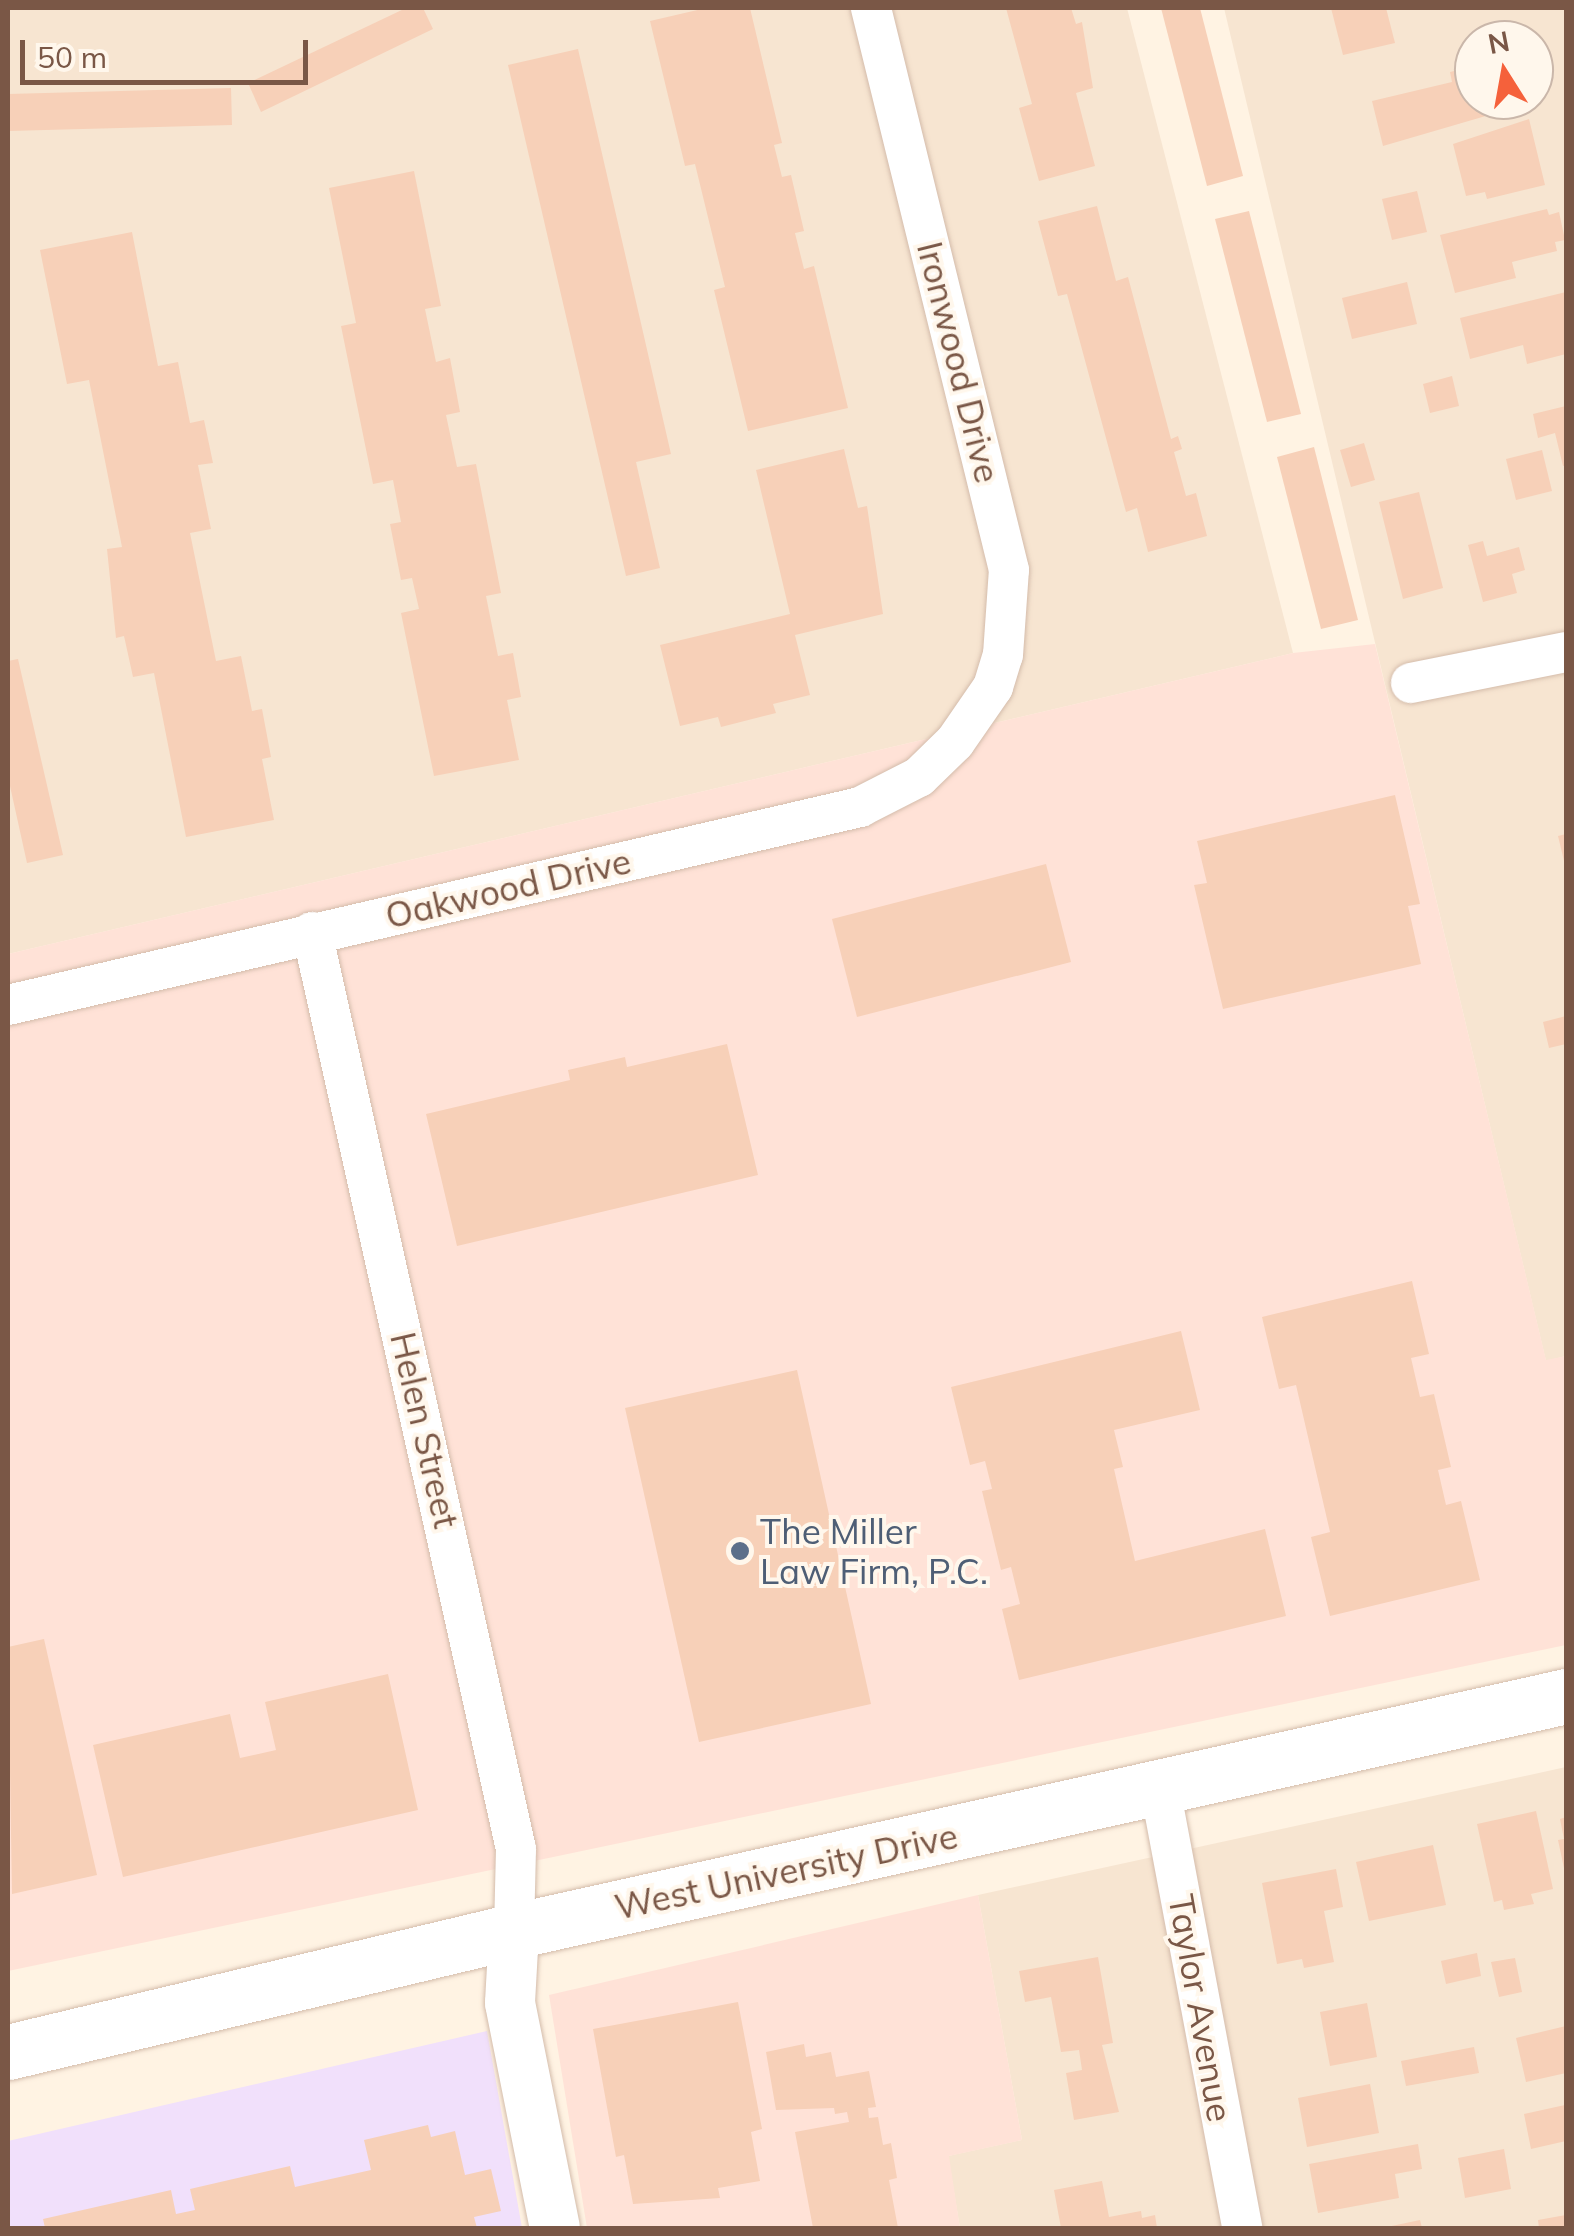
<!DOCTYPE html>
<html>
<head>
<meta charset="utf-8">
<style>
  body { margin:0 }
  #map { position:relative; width:1574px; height:2236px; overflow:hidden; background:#fff3e3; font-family:Mulish,sans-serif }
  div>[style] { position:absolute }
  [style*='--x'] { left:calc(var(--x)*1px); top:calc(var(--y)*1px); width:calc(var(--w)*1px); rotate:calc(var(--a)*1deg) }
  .residential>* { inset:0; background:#f7e5d1 }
  .commercial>* { inset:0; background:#ffe2d7 }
  .education>* { inset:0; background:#f1e0fb }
  .building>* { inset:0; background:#f7d0b8 }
  .roads { filter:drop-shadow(0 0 2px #d4bcab) drop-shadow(0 0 2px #d4bcab) }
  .minor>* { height:40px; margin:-20px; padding:0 20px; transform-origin:20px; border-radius:20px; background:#fff }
  .tertiary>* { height:50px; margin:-25px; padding:0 25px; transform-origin:25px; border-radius:25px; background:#fff }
  .secondary>* { height:55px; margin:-27.5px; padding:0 27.5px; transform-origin:27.5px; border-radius:27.5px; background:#fff }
  .dots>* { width:28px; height:28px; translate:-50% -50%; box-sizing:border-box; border:5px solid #fff7ec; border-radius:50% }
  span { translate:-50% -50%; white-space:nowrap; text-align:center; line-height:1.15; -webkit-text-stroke:8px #fff7ec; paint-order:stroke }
  .street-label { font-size:35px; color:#7a5746 }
  .service-label { font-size:35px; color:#4e5e75 }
  .left { translate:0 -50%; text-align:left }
  .frame { position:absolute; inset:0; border:10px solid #7a5746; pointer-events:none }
  .north { position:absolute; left:1454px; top:20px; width:100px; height:100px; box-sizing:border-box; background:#fff7ec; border:2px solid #cab7aa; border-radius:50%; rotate:349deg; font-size:28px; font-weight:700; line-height:40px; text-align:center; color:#7a5746 }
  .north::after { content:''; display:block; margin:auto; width:35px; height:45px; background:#f5613b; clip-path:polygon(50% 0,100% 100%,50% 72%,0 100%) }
  .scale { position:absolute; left:20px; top:40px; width:288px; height:45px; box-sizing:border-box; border:5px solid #7a5746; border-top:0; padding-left:12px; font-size:30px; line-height:35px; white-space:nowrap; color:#7a5746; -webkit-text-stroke:8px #fff7ec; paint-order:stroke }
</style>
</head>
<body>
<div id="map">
  <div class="residential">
    <i style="clip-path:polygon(8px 8px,1127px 8px,1293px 653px,8px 954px)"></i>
    <i style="clip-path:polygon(evenodd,1224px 8px,1566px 8px,1566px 1356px,1546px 1361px,1224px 8px,1474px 40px,1534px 40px,1534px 100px,1474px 100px,1474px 40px)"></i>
    <i style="clip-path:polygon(1566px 1767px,1566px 2228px,960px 2228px,948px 2156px,1022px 2140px,978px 1895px)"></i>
  </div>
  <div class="commercial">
    <i style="clip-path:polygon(1375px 644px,1546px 1360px,1566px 1356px,1566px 1645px,8px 1971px,8px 954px,1293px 653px)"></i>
    <i style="clip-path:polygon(978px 1895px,1022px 2140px,949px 2156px,960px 2228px,587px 2228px,549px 1995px)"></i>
  </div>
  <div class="education">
    <i style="clip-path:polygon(487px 2031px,522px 2228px,8px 2228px,8px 2141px)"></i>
  </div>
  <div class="building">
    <i style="clip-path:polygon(406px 8px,423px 8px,433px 29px,261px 112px,248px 83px)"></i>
    <i style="clip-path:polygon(706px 8px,750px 8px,782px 143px,774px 145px,782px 177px,791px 175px,804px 231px,795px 233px,804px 269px,814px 266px,848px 408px,748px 431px,714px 290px,725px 287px,695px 164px,685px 166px,650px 21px)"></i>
    <i style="clip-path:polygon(1006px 8px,1071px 8px,1076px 24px,1082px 22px,1093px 88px,1076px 93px,1095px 166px,1039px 181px,1019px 108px,1032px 104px)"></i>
    <i style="clip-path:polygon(1161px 8px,1200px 8px,1243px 176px,1207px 186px)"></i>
    <i style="clip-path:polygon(1331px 8px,1386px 8px,1395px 43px,1343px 55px)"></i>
    <i style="clip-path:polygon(578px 49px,671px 454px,636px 462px,660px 568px,626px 576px,508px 65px)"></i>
    <i style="clip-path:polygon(1474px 66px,1474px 100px,1537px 101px,1383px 146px,1372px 101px,1452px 82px,1450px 72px)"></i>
    <i style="clip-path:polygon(231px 88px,232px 125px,8px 131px,8px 94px)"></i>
    <i style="clip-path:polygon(1529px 119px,1545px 185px,1487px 199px,1485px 192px,1466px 196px,1453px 144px)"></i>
    <i style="clip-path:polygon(414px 171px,441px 306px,425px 309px,436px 362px,450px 358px,460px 412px,446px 415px,457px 467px,476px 464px,501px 593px,486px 596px,498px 656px,513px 653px,521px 697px,507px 700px,519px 760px,434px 776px,401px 613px,419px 609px,412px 578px,401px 580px,390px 524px,401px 522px,393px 480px,373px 484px,341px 326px,356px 323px,329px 188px)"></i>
    <i style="clip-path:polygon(1417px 191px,1427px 232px,1392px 240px,1382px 199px)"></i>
    <i style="clip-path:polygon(1097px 206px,1116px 281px,1128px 277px,1171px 439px,1178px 436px,1182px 449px,1174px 452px,1186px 496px,1196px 493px,1207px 536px,1148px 552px,1137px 508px,1126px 512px,1067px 294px,1058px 296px,1038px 221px)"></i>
    <i style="clip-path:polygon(1547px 209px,1549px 215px,1559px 212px,1565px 240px,1555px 242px,1557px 251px,1512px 262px,1516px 278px,1455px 293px,1440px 235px)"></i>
    <i style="clip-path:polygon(1249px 211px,1301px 414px,1267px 422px,1215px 219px)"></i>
    <i style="clip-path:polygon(132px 232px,158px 366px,178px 362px,190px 423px,204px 420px,213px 463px,198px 465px,211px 529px,190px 533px,216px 661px,241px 656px,252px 711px,262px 709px,271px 757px,262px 759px,274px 820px,186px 837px,154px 673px,133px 677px,124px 636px,116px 638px,107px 549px,122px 547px,89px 380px,67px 384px,40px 250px)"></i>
    <i style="clip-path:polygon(1407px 282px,1417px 324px,1352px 339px,1342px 298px)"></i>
    <i style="clip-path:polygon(1566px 292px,1566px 354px,1527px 364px,1523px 345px,1470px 359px,1460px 318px)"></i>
    <i style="clip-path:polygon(1452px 376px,1459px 406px,1430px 413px,1423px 384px)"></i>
    <i style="clip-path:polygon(1566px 406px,1566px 465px,1563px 466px,1555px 433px,1538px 438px,1533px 414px)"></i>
    <i style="clip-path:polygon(1364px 443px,1375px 480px,1351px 487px,1340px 450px)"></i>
    <i style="clip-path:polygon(1314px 447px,1358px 620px,1321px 629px,1277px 457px)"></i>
    <i style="clip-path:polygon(844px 449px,858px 508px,867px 506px,883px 614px,795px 635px,810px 695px,773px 704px,776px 713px,721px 727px,718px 717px,680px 726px,660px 645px,790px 614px,756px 470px)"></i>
    <i style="clip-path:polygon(1542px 450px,1552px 491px,1516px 500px,1506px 459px)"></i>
    <i style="clip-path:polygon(1419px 492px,1443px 588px,1403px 599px,1379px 502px)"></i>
    <i style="clip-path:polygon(1483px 541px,1487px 556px,1519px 547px,1525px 570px,1512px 574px,1517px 593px,1483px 602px,1468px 545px)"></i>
    <i style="clip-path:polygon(18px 659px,63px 855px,27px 863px,8px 777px,8px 661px)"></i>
    <i style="clip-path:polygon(1395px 795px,1420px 904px,1408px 906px,1421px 964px,1223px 1009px,1194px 885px,1207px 883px,1197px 841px)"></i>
    <i style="clip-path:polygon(1566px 834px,1566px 865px,1565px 865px,1558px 836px)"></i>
    <i style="clip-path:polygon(1046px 864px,1071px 962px,857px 1017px,832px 919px)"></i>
    <i style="clip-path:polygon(1566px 1016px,1566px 1044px,1549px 1048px,1543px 1022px)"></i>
    <i style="clip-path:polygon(727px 1044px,758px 1175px,457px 1246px,426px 1114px,570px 1080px,568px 1070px,625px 1057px,627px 1067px)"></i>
    <i style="clip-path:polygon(1412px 1281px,1429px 1354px,1411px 1358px,1420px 1397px,1434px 1394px,1451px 1467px,1438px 1470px,1446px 1505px,1461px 1501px,1480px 1580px,1330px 1616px,1311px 1537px,1330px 1532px,1296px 1385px,1279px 1389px,1262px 1317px)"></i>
    <i style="clip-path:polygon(1181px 1331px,1200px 1410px,1114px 1430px,1123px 1467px,1114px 1469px,1135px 1561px,1265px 1529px,1286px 1616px,1019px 1680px,1002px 1609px,1020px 1604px,1011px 1567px,1001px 1570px,982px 1491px,992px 1489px,985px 1461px,970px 1465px,951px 1387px)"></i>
    <i style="clip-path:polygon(797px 1370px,871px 1704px,699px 1742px,625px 1408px)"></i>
    <i style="clip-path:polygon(44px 1639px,97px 1875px,12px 1894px,8px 1647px)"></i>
    <i style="clip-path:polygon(388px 1674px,418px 1810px,123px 1877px,93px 1745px,230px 1714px,240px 1758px,276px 1750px,265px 1702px)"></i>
    <i style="clip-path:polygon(1536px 1811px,1553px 1889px,1531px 1894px,1534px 1904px,1504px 1910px,1502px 1900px,1494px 1902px,1477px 1824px)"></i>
    <i style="clip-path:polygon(1566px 1817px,1566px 1872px,1565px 1873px,1558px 1840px,1564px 1839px,1560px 1819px)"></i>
    <i style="clip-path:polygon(1433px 1845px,1446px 1905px,1369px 1921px,1356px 1862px)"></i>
    <i style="clip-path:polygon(1336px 1869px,1343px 1907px,1324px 1911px,1334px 1962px,1304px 1968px,1302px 1959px,1277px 1964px,1262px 1883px)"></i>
    <i style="clip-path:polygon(1477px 1953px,1481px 1976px,1446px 1984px,1441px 1961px)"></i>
    <i style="clip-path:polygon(1098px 1957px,1113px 2043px,1102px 2045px,1119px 2112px,1074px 2120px,1066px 2073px,1082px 2070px,1079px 2050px,1061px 2052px,1051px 1997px,1025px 2002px,1019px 1971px)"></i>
    <i style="clip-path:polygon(1515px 1958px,1522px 1992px,1499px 1997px,1491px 1962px)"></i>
    <i style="clip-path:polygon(738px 2002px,762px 2129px,751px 2132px,760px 2181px,718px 2188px,720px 2198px,633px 2204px,624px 2155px,616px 2157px,593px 2029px)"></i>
    <i style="clip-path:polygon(1367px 2003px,1377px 2057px,1330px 2066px,1320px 2012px)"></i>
    <i style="clip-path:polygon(1566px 2026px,1566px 2073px,1526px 2082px,1516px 2038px)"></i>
    <i style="clip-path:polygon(804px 2044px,806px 2057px,831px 2052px,836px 2077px,869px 2071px,876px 2107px,868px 2108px,869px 2118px,878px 2117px,883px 2145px,891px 2143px,897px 2178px,889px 2180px,898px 2228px,813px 2228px,795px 2132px,849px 2122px,847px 2112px,835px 2114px,834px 2108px,776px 2110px,766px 2052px)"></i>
    <i style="clip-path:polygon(1474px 2047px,1479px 2073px,1406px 2086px,1401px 2061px)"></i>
    <i style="clip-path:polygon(1370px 2084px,1379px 2133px,1307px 2147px,1298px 2098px)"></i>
    <i style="clip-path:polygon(1565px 2105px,1566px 2141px,1531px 2149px,1524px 2114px)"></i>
    <i style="clip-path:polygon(428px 2125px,431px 2137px,455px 2131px,465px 2175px,491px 2169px,501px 2211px,474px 2217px,477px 2228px,45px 2228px,43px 2219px,171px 2190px,176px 2214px,195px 2210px,190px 2189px,290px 2166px,295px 2187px,371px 2170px,364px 2140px)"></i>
    <i style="clip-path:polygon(1418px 2144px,1422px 2169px,1395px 2174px,1399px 2198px,1318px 2213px,1309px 2164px)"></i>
    <i style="clip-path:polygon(1504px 2149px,1511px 2189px,1465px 2198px,1458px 2158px)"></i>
    <i style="clip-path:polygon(1102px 2181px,1109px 2217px,1141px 2211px,1142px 2218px,1155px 2215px,1157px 2228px,1061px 2228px,1054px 2190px)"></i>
    <i style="clip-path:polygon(1566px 2215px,1566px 2228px,1539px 2228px,1538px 2220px)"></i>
    <i style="clip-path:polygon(1420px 2220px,1422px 2228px,1387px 2228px,1387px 2227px)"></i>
  </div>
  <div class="roads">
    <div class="minor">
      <i style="--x:1411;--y:683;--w:158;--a:-11.3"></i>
      <i style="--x:312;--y:932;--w:939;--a:77.46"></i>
      <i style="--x:516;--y:1849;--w:82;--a:91.4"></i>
      <i style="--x:8;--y:1005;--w:875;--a:-13.08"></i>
      <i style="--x:860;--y:807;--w:66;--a:-27"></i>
      <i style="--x:919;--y:777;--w:50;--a:-44.2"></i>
      <i style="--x:955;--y:742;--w:67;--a:-55.4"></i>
      <i style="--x:993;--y:687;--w:34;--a:-73"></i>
      <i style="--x:1003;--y:655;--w:85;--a:-86"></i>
      <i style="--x:1009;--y:570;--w:579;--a:-103.8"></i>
      <i style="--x:1160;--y:1788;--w:448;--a:79.4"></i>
    </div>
    <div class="tertiary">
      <i style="--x:514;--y:1931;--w:72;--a:93.2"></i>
      <i style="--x:510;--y:2003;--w:229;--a:78.7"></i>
    </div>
    <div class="secondary">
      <i style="--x:8;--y:2052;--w:520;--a:-13.45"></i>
      <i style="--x:514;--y:1931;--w:1078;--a:-12.59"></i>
    </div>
  </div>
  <div class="dots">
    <i style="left:740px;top:1551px;background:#5c6f8a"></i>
  </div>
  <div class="street-label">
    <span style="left:959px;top:362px;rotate:76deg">Ironwood Drive</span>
    <span style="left:508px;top:888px;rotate:-13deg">Oakwood Drive</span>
    <span style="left:425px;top:1430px;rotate:77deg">Helen Street</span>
    <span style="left:786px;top:1871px;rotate:-12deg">West University Drive</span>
    <span style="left:1201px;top:2008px;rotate:80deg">Taylor Avenue</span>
  </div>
  <div class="service-label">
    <span class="left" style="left:760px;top:1551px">The Miller<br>Law Firm, P.C.</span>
  </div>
  <div class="frame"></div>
  <div class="north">N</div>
  <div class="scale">50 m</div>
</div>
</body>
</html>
